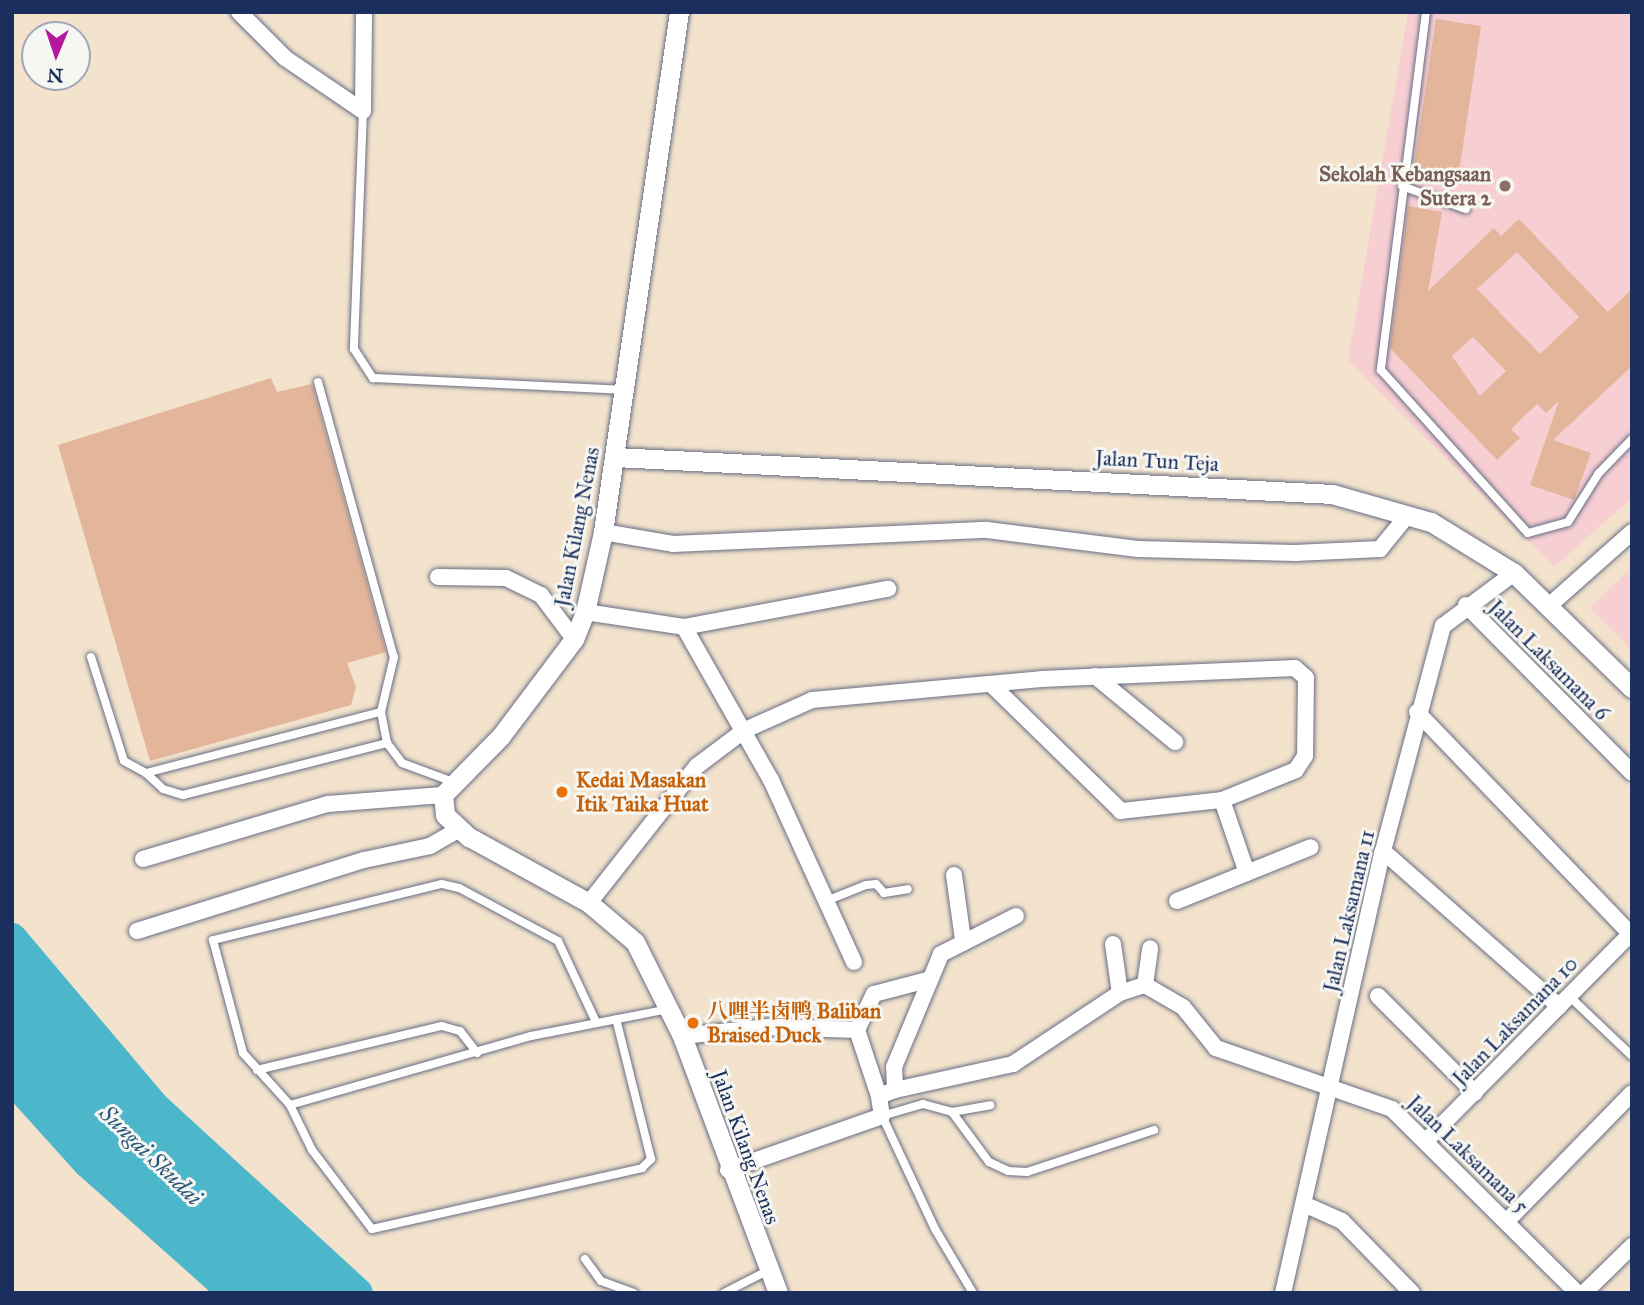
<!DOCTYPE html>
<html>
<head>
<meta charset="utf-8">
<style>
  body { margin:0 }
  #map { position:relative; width:1644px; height:1305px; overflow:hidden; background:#f3e3cd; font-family:"IM FELL Great Primer","Noto Serif SC",serif }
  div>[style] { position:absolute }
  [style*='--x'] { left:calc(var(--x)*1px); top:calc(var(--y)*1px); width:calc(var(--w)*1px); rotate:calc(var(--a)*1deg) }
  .built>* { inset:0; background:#f7cfd3 }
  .water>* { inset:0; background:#4cb6ca }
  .river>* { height:30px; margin:-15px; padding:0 15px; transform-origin:15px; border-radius:15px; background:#4cb6ca }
  .building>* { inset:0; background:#e3b59a }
  .roads { filter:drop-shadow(0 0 2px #676e85) drop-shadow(0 0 2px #676e85) }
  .service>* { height:8px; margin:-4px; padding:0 4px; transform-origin:4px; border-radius:4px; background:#fff }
  .minor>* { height:16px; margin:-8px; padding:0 8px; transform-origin:8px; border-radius:8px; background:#fff }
  .tertiary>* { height:19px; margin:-9.5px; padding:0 9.5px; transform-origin:9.5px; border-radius:9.5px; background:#fff }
  .dots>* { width:19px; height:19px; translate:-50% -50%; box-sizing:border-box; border:4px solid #f6f6f2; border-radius:50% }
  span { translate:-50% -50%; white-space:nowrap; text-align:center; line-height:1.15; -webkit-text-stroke:6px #f6f6f2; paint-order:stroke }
  .education-label { font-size:21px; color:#785e54; font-weight:700 }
  .right { translate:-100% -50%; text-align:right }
  .street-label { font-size:21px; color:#1b2f5e }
  .food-label { font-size:21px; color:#c56008; font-weight:700 }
  .left { translate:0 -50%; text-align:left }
  .water-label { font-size:23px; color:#2a587e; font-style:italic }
  .frame { position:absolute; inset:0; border:14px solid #1b2f5e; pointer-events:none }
  .north { position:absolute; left:21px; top:21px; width:70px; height:70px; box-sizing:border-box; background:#f6f6f2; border:2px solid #9ea6b7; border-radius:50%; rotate:182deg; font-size:19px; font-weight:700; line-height:28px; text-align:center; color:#1b2f5e }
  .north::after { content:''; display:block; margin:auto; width:24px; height:32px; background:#b5179e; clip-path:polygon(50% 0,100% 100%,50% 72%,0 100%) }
</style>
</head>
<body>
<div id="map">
  <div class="built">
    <i style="clip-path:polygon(1408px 12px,1632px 12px,1632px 498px,1554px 567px,1348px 360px)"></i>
    <i style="clip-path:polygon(1632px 567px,1632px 650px,1590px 608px)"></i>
  </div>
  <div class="water">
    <i style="clip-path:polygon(12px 938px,155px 1107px,358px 1293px,234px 1293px,88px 1163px,12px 1079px)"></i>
  </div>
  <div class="river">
    <i style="--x:12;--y:938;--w:221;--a:49.8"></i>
    <i style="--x:155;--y:1107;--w:275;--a:42.5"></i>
    <i style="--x:12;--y:1079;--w:113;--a:47.9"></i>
    <i style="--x:88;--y:1163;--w:195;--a:41.7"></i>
  </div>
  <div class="building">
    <i style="clip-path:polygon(1436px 19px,1481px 26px,1458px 179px,1413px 172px)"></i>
    <i style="clip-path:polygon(evenodd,1408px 206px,1442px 212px,1428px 291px,1494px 228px,1501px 236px,1519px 219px,1608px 312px,1632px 289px,1632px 366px,1553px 440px,1591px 453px,1574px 500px,1530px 485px,1559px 401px,1546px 413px,1537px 404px,1511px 429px,1520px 438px,1497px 460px,1390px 348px,1408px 206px,1517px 252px,1579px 317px,1540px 354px,1477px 289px,1517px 252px,1408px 206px,1473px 337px,1506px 371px,1480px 396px,1452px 356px,1473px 337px)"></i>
    <i style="clip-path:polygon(271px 378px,277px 392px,312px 384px,386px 652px,347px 663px,356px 687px,351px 705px,150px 761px,58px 445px)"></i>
  </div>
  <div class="roads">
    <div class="service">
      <i style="--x:1426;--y:12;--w:361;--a:97.2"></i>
      <i style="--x:1381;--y:370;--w:219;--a:48"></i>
      <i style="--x:1528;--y:533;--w:41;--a:-15.4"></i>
      <i style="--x:1568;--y:522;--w:58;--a:-57.7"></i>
      <i style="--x:1599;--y:473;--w:47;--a:-45.9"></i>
      <i style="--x:363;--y:111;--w:238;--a:92.2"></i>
      <i style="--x:354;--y:349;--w:35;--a:57"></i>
      <i style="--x:373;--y:378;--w:250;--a:2.7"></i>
      <i style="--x:1402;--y:186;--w:68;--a:19.8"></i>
      <i style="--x:318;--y:382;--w:285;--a:74.6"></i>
      <i style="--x:394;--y:657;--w:57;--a:103.3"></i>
      <i style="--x:91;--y:657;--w:109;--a:72.4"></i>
      <i style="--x:124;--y:761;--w:25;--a:29"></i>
      <i style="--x:146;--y:773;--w:243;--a:-14.6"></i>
      <i style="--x:381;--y:712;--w:32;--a:79"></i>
      <i style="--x:387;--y:743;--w:25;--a:53"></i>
      <i style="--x:402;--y:763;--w:54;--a:20.4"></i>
      <i style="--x:146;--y:773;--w:23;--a:43"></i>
      <i style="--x:163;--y:789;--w:21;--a:17"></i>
      <i style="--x:183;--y:795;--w:211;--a:-14.3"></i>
      <i style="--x:826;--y:901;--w:43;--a:-21.8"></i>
      <i style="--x:866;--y:885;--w:10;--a:-6"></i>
      <i style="--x:876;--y:884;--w:12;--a:48"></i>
      <i style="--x:884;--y:893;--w:24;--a:-9"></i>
      <i style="--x:1569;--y:996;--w:87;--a:43.6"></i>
      <i style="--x:596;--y:1022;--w:89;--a:-115.1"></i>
      <i style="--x:558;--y:941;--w:112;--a:-151.8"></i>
      <i style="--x:459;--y:888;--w:18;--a:-167"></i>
      <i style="--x:441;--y:884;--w:235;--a:166.2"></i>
      <i style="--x:213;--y:940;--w:117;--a:75.1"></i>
      <i style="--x:243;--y:1053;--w:70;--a:47.9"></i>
      <i style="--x:290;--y:1105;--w:251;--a:-16"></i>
      <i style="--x:531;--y:1036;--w:141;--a:-11.1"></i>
      <i style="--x:257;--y:1070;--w:190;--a:-13.4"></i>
      <i style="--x:442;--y:1026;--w:19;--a:16"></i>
      <i style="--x:460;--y:1031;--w:28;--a:52"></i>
      <i style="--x:290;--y:1105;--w:50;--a:63.9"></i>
      <i style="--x:312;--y:1150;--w:99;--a:52.8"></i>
      <i style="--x:372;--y:1229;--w:277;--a:-12.7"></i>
      <i style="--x:642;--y:1168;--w:13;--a:-45"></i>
      <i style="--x:651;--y:1159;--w:144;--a:-104"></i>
      <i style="--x:952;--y:1112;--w:62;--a:53.5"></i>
      <i style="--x:989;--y:1162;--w:21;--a:25"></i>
      <i style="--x:1008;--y:1171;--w:19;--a:3"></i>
      <i style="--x:1027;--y:1172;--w:134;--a:-18.3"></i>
      <i style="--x:585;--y:1259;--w:27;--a:54"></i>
      <i style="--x:601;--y:1281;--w:35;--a:20"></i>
      <i style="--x:724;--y:1293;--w:51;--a:-27.1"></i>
      <i style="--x:973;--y:1293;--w:74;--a:-120.7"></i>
      <i style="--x:935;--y:1229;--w:125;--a:-115.1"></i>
      <i style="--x:882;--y:1116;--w:43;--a:-16.3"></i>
      <i style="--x:923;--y:1104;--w:30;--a:15"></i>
      <i style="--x:952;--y:1112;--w:39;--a:-10"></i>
    </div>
    <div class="minor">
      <i style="--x:239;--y:12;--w:65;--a:45"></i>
      <i style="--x:285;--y:58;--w:94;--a:34.2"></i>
      <i style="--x:363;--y:111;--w:99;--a:-89.4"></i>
      <i style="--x:603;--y:532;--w:71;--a:9.7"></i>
      <i style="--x:673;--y:544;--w:314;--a:-2.6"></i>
      <i style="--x:987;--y:530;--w:152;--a:7.2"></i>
      <i style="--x:1138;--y:549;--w:157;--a:1.5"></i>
      <i style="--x:1295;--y:553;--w:85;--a:-2.7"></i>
      <i style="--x:1380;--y:549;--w:43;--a:-50.7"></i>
      <i style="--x:438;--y:577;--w:68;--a:0.8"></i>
      <i style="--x:506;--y:578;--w:39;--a:26"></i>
      <i style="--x:541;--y:595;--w:55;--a:53.1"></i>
      <i style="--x:1551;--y:604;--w:108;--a:-41.6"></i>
      <i style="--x:1466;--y:605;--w:236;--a:45.3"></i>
      <i style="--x:585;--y:612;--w:100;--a:8.6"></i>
      <i style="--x:684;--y:627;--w:208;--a:-10.6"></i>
      <i style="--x:684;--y:627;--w:176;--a:60.4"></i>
      <i style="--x:771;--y:780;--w:200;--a:65.5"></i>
      <i style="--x:1095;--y:676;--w:104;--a:39.5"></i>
      <i style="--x:1417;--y:712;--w:307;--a:46.1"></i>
      <i style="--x:1222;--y:800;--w:77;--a:71.1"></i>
      <i style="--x:1383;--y:851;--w:235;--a:41.4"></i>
      <i style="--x:143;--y:859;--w:193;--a:-16.6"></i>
      <i style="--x:328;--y:804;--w:115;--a:-4.5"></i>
      <i style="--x:954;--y:875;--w:66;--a:82.1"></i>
      <i style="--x:1177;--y:901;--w:144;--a:-21.9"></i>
      <i style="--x:589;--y:903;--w:174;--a:-51.8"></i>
      <i style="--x:697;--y:766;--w:60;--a:-36.9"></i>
      <i style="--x:745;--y:730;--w:73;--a:-24.1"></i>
      <i style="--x:812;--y:700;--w:230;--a:-5.2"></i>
      <i style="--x:1041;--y:679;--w:254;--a:-2.5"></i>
      <i style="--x:1295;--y:668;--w:15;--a:42"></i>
      <i style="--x:1306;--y:678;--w:78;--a:90.7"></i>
      <i style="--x:1305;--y:756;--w:17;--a:123"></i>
      <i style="--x:1296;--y:770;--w:80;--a:157.9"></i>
      <i style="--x:1222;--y:800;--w:102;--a:173.8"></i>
      <i style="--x:1121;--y:811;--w:179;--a:-135.7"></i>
      <i style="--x:137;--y:931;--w:238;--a:-17.4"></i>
      <i style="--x:364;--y:860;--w:67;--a:-12"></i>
      <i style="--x:430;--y:846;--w:34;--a:-30"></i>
      <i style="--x:1113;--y:944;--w:49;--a:81.9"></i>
      <i style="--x:1145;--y:985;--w:37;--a:-82"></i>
      <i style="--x:1378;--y:996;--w:137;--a:45"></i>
      <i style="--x:857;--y:1030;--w:40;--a:-65"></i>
      <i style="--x:874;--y:994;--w:55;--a:-14.8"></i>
      <i style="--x:682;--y:1036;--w:87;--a:-5.9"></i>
      <i style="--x:769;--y:1027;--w:88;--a:2"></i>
      <i style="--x:857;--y:1030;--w:70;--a:71.6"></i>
      <i style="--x:895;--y:1090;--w:23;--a:-92"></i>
      <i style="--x:894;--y:1067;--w:122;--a:-67.4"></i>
      <i style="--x:941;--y:954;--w:84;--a:-26.9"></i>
      <i style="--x:1428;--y:1139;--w:291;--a:-45.4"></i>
      <i style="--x:728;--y:1170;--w:163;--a:-19.3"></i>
      <i style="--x:882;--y:1116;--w:20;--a:-99"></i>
      <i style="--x:879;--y:1096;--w:17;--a:-21"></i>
      <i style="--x:895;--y:1090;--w:121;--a:-12.4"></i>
      <i style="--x:1013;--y:1064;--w:128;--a:-33.6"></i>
      <i style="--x:1120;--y:993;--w:26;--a:-18"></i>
      <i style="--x:1145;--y:985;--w:44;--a:30.1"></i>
      <i style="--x:1183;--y:1007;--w:53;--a:51.2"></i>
      <i style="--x:1216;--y:1048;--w:186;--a:19.1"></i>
      <i style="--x:1392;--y:1109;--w:261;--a:44.8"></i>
      <i style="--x:1306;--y:1205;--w:39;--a:24"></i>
      <i style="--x:1342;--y:1221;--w:100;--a:45.8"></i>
      <i style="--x:1508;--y:1220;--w:177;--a:-45.7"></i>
      <i style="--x:1283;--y:1293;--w:453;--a:-77.3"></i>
      <i style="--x:1383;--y:851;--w:233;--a:-75.1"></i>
      <i style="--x:1443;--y:626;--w:89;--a:-36.7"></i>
      <i style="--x:1584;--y:1293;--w:67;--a:-44.4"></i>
    </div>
    <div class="tertiary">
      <i style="--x:679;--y:12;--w:526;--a:98.32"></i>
      <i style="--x:603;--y:532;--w:82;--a:102.7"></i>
      <i style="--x:585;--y:612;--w:29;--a:112"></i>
      <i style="--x:574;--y:639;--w:121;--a:127"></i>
      <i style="--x:501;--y:736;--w:83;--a:134.5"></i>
      <i style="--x:443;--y:795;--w:20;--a:84"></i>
      <i style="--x:445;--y:815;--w:33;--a:43"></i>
      <i style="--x:469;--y:837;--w:137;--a:28.8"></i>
      <i style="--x:589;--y:903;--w:60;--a:40.3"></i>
      <i style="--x:635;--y:942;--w:105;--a:63.4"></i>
      <i style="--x:682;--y:1036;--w:274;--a:69.5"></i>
      <i style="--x:615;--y:457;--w:718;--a:2.95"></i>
      <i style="--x:1332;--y:494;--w:103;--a:15.8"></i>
      <i style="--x:1431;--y:522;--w:97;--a:31.6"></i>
      <i style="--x:1514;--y:573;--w:165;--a:44.3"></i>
    </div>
  </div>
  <div class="dots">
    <i style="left:1505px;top:186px;background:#8d6e63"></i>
    <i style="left:562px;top:792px;background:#e8710a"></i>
    <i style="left:693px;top:1023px;background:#e8710a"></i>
  </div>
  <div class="education-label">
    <span class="right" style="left:1491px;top:186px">Sekolah Kebangsaan<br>Sutera 2</span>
  </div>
  <div class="street-label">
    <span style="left:1157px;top:461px;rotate:3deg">Jalan Tun Teja</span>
    <span style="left:577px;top:527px;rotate:-79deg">Jalan Kilang Nenas</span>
    <span style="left:1549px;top:660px;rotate:45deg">Jalan Laksamana 6</span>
    <span style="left:1349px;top:911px;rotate:-77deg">Jalan Laksamana 11</span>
    <span style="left:1515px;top:1021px;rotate:-46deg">Jalan Laksamana 10</span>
    <span style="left:746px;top:1147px;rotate:70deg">Jalan Kilang Nenas</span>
    <span style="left:1468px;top:1154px;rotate:44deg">Jalan Laksamana 5</span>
  </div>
  <div class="food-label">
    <span class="left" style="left:576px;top:792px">Kedai Masakan<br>Itik Taika Huat</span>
    <span class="left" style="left:707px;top:1023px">八哩半卤鸭 Baliban<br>Braised Duck</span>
  </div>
  <div class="water-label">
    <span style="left:151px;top:1155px;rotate:44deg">Sungai Skudai</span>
  </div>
  <div class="frame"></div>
  <div class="north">N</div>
</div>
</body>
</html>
